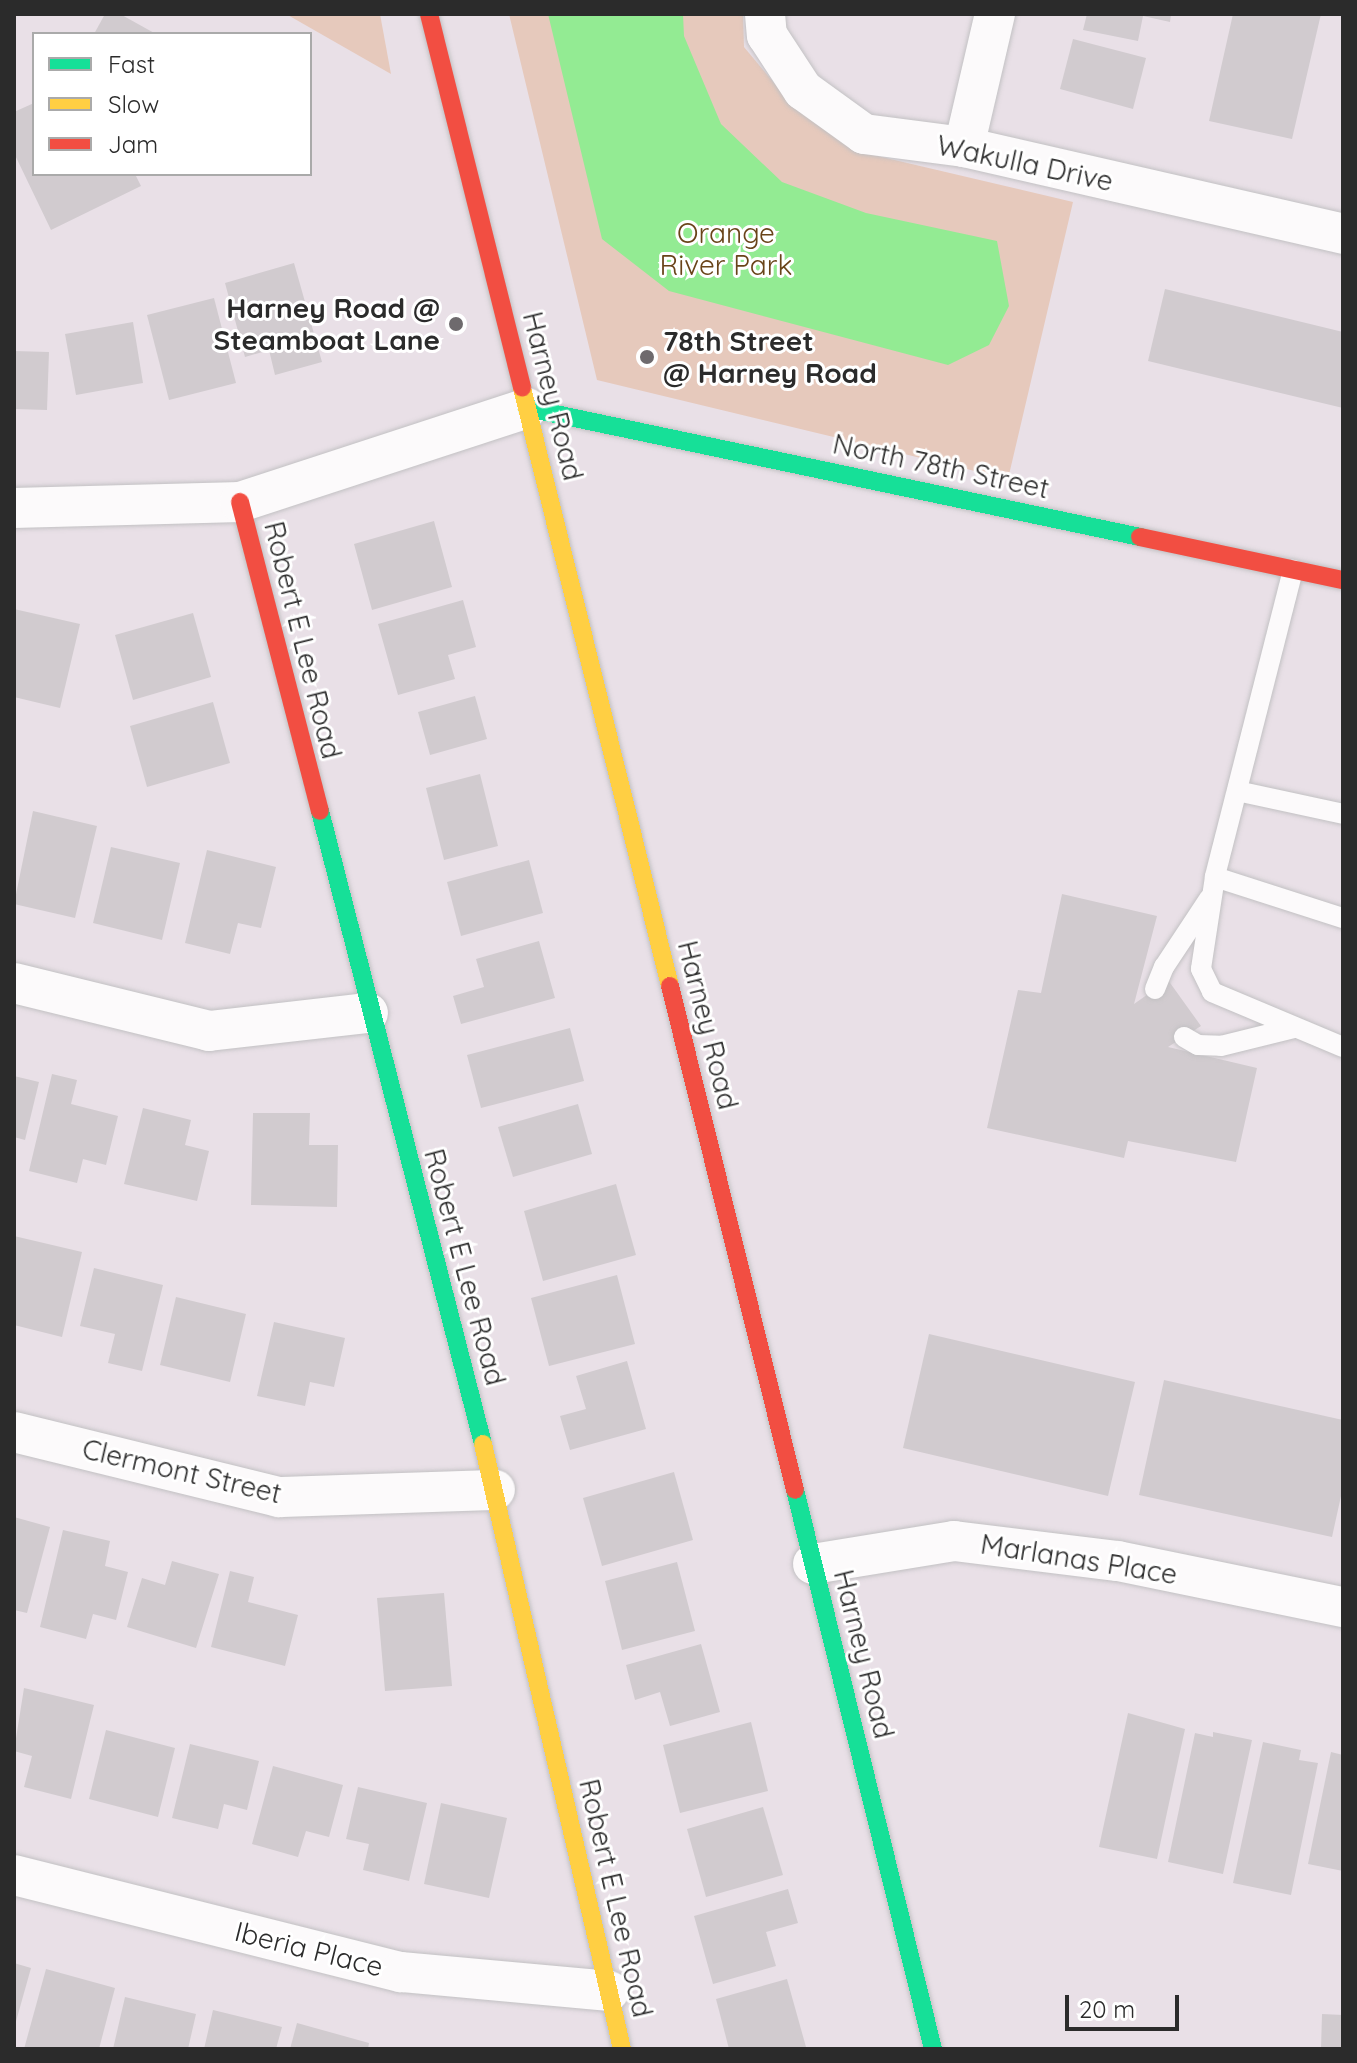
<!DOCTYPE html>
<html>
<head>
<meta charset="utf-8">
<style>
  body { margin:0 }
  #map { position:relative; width:1357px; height:2063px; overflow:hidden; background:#e9e0e7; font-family:Quicksand,sans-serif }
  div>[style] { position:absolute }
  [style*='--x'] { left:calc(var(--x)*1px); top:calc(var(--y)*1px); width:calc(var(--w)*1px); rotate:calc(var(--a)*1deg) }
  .green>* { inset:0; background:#e6c9bc }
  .water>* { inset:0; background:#93eb93 }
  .building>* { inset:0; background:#d1cbcf }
  .roads { filter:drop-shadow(0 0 2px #c2c1c3) drop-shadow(0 0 2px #c2c1c3) }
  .lane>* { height:20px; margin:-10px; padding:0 10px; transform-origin:10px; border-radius:10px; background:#fcfafb }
  .street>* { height:40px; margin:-20px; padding:0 20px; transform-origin:20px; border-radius:20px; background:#fcfafb }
  .fast>* { height:18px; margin:-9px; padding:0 9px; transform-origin:9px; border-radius:9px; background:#16e098 }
  .slow>* { height:18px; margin:-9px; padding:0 9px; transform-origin:9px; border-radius:9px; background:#ffcf43 }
  .jam>* { height:18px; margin:-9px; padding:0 9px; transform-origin:9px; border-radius:9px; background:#f24e42 }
  .dots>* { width:22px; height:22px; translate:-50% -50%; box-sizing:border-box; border:4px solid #fff; border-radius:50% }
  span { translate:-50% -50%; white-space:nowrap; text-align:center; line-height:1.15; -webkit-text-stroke:6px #fff; paint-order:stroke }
  .street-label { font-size:28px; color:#2b2b2b }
  .park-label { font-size:28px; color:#694419 }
  .poi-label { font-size:28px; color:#2b2b2b; font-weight:700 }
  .right { translate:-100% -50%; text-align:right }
  .left { translate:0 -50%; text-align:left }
  .frame { position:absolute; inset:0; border:16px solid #2b2b2b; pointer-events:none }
  .legend { position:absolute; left:32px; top:32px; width:280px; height:144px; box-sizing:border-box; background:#fff; border:2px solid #aaa; margin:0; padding:10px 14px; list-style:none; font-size:24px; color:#2b2b2b }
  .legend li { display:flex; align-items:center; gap:16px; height:40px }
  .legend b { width:40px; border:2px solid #aaa }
  .scale { position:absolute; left:1065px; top:1995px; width:114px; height:36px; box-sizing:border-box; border:4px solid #2b2b2b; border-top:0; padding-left:10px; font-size:24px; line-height:28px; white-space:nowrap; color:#2b2b2b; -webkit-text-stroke:6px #fff; paint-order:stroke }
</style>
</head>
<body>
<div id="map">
  <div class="green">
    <i style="clip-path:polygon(286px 14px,380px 14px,391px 74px)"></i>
    <i style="clip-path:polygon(509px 14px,743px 14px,744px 47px,794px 107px,869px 154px,1073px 202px,1008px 479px,597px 380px)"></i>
  </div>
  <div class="water">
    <i style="clip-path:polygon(548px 14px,683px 14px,684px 36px,721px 124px,782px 182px,866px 213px,997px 241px,1009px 306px,989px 345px,948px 365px,669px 291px,602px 239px)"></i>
  </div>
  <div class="building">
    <i style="clip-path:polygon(105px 14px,120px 14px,156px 34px,94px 34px)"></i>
    <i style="clip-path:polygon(1087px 14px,1171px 14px,1170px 22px,1143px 16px,1138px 41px,1083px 30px)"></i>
    <i style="clip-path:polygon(1233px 14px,1321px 14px,1292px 139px,1209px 121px)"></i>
    <i style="clip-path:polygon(1073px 39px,1146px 58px,1133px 109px,1060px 89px)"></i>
    <i style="clip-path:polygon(34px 103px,34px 174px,135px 174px,141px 186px,51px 230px,14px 153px,14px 112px)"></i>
    <i style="clip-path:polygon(294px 263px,322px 362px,275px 375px,269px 350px,245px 357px,225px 283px)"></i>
    <i style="clip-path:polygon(1165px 289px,1343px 332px,1343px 408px,1148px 361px)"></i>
    <i style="clip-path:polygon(214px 298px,236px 383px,169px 400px,147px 315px)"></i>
    <i style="clip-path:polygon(133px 322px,143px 383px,76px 395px,65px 334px)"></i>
    <i style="clip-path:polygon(14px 351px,49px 352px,47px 410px,14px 409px)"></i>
    <i style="clip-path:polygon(434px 521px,452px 587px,372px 610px,354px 544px)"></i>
    <i style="clip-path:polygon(463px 600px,476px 647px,448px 655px,455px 679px,398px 695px,378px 624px)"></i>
    <i style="clip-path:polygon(14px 609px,80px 624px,60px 708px,14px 697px)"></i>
    <i style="clip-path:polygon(193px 613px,211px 677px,133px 700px,115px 635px)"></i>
    <i style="clip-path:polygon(475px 696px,487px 739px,430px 755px,418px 712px)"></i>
    <i style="clip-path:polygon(213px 702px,230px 763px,147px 787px,130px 726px)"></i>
    <i style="clip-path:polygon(480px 774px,498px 846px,444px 860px,426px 788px)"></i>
    <i style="clip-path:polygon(33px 811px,97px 826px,75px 918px,14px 904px)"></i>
    <i style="clip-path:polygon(111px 847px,180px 863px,162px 940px,93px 923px)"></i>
    <i style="clip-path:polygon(207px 850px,276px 867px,261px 928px,238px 923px,230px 954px,185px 943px)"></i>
    <i style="clip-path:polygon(529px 860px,543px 913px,461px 936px,447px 882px)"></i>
    <i style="clip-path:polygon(1062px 894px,1157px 916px,1134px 1004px,1168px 980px,1201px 1026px,1168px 1047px,1257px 1068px,1236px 1162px,1128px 1141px,1124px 1158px,987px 1128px,1018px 990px,1041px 993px)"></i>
    <i style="clip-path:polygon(539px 941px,555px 998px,461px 1024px,453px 996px,484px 987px,476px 959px)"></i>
    <i style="clip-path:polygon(570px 1028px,584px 1081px,481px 1108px,467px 1055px)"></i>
    <i style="clip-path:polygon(52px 1074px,77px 1080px,71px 1104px,118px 1116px,106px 1165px,83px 1159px,77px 1183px,29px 1171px)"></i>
    <i style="clip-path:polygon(14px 1076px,39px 1082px,25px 1140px,14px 1137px)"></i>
    <i style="clip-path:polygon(578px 1104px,592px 1154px,513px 1177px,498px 1127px)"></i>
    <i style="clip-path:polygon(143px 1108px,191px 1120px,185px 1145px,209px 1151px,197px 1201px,124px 1184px)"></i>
    <i style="clip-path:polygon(253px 1113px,310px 1113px,309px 1145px,338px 1145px,337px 1207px,251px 1205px)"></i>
    <i style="clip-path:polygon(616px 1184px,636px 1255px,543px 1281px,524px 1211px)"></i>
    <i style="clip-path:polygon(14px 1236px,82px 1252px,62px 1337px,14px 1325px)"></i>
    <i style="clip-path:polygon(94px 1268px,163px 1285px,142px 1371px,108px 1363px,115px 1334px,80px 1326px)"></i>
    <i style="clip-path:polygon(617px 1275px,635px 1344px,549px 1366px,531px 1298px)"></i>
    <i style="clip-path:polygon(176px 1297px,246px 1314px,230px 1382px,160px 1365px)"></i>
    <i style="clip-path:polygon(274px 1322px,345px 1338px,334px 1387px,310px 1382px,305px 1406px,257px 1396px)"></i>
    <i style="clip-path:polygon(929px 1334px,1135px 1382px,1108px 1496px,903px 1448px)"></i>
    <i style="clip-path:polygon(627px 1361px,646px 1429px,570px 1450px,560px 1416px,586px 1409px,576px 1376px)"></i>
    <i style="clip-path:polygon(1164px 1380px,1343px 1420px,1343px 1487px,1332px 1537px,1139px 1495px)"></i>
    <i style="clip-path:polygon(674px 1472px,693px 1540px,602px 1566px,583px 1498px)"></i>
    <i style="clip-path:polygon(14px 1517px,50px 1527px,27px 1613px,14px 1610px)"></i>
    <i style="clip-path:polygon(63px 1530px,110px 1541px,105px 1566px,128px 1572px,116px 1620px,93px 1614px,86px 1639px,40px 1627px)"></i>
    <i style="clip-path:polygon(172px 1561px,219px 1574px,196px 1648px,127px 1627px,142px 1578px,165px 1585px)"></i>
    <i style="clip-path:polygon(677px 1562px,695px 1631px,622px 1650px,605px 1581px)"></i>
    <i style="clip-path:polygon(230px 1571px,254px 1577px,248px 1602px,298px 1615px,285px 1666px,211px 1647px)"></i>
    <i style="clip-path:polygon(444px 1593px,452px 1686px,385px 1691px,377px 1598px)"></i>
    <i style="clip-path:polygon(701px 1644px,720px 1712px,670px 1726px,660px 1692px,635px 1700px,626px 1665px)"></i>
    <i style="clip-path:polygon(24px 1688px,94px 1705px,71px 1799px,24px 1787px,32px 1756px,14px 1751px)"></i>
    <i style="clip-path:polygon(1128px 1713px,1185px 1729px,1157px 1859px,1099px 1847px)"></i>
    <i style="clip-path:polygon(751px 1722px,768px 1791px,680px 1813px,663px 1745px)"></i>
    <i style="clip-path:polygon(106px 1730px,175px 1748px,158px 1817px,89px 1799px)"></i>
    <i style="clip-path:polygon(1213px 1732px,1252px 1740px,1223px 1874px,1168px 1862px,1195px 1733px,1213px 1737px)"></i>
    <i style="clip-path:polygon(1263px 1742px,1301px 1750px,1299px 1760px,1318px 1763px,1291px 1895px,1233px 1883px)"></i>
    <i style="clip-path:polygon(190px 1744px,259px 1761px,247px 1810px,224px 1804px,218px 1829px,172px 1818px)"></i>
    <i style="clip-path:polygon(1331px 1752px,1343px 1755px,1343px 1871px,1308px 1864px)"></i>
    <i style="clip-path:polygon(273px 1766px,343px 1785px,329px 1837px,306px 1831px,298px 1857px,252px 1844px)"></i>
    <i style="clip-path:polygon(358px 1787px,427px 1803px,409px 1881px,363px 1870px,369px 1844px,346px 1839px)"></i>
    <i style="clip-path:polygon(441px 1803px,507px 1818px,489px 1898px,424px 1884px)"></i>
    <i style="clip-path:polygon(763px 1807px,783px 1875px,706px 1897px,687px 1829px)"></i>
    <i style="clip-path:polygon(788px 1889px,798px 1923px,766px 1932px,776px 1966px,713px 1984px,694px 1916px)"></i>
    <i style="clip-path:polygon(14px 1963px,31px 1968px,15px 2025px,14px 2024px)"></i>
    <i style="clip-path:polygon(46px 1969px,115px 1988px,99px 2049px,24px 2049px)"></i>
    <i style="clip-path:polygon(787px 1979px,806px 2047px,729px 2049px,716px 1999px)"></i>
    <i style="clip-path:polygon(125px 1997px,196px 2014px,188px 2049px,113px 2049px)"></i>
    <i style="clip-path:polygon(213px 2010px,282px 2027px,276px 2049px,204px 2049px)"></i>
    <i style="clip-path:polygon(1322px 2014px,1343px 2015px,1343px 2049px,1321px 2049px)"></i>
    <i style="clip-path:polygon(297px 2023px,369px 2043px,368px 2049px,290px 2049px)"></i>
  </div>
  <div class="roads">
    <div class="lane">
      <i style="--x:1293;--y:570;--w:317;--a:104.3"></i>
      <i style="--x:1215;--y:877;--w:93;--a:98.7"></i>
      <i style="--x:1201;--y:969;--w:25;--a:64"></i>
      <i style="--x:1212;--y:992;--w:142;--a:22.8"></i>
      <i style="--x:1237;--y:791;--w:108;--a:12.2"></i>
      <i style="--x:1215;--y:877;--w:134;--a:17.8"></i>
      <i style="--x:1155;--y:989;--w:24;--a:-68"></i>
      <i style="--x:1164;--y:967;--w:82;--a:-56.5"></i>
      <i style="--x:1184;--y:1037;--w:16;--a:30"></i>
      <i style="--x:1198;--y:1045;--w:23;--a:2"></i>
      <i style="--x:1221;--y:1046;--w:75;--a:-13.9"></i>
    </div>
    <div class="street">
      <i style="--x:765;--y:14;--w:21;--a:85"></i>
      <i style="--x:767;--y:35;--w:66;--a:56.8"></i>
      <i style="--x:803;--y:90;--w:75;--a:35.8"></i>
      <i style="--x:864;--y:134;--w:101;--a:7.4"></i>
      <i style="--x:964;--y:147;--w:389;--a:12.9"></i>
      <i style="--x:964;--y:147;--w:137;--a:-76.9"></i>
      <i style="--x:14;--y:508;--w:226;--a:-1.5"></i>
      <i style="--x:240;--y:502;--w:302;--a:-18.1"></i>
      <i style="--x:14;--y:983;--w:201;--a:13.8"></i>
      <i style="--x:209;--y:1031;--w:160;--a:-6.5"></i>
      <i style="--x:14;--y:1432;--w:273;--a:13.8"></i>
      <i style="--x:279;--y:1497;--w:216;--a:-1.9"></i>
      <i style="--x:813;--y:1564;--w:143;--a:-9.3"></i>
      <i style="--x:954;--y:1541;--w:165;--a:7"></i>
      <i style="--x:1118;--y:1561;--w:230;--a:11.6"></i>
      <i style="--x:14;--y:1875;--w:399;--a:14.1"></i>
      <i style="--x:401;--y:1972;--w:209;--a:5.2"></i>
    </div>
    <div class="fast">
      <i style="--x:527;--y:408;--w:626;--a:11.88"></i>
      <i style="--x:320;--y:811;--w:654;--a:75.56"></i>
      <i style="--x:795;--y:1490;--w:576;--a:76.13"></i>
    </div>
    <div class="slow">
      <i style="--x:522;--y:388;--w:616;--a:76.1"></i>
      <i style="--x:483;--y:1444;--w:621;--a:77.06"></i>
    </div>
    <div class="jam">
      <i style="--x:429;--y:14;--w:385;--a:76"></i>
      <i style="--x:240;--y:502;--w:319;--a:75.5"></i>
      <i style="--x:1140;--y:537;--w:208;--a:12"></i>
      <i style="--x:670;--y:986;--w:519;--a:76.07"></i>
    </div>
  </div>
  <div class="dots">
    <i style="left:456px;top:324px;background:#6e6a6d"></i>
    <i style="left:647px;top:357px;background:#6e6a6d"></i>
  </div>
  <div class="street-label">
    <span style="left:1025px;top:163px;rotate:12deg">Wakulla Drive</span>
    <span style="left:553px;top:396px;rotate:76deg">Harney Road</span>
    <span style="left:941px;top:466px;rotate:12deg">North 78th Street</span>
    <span style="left:303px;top:640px;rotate:76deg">Robert E Lee Road</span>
    <span style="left:708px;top:1025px;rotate:76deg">Harney Road</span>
    <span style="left:465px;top:1267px;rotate:75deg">Robert E Lee Road</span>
    <span style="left:182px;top:1471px;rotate:13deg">Clermont Street</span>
    <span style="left:1079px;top:1559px;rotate:9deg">Marlanas Place</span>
    <span style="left:864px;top:1654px;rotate:76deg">Harney Road</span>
    <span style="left:616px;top:1898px;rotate:77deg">Robert E Lee Road</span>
    <span style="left:309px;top:1949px;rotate:14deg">Iberia Place</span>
  </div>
  <div class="park-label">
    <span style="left:726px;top:249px">Orange<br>River Park</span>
  </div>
  <div class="poi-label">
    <span class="right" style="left:440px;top:324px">Harney Road @<br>Steamboat Lane</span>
    <span class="left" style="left:663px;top:357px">78th Street<br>@ Harney Road</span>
  </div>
  <div class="frame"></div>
  <ul class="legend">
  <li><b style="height:10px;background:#16e098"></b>Fast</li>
  <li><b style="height:10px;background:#ffcf43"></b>Slow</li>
  <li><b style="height:10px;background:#f24e42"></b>Jam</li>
  </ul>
  <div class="scale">20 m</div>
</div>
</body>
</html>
